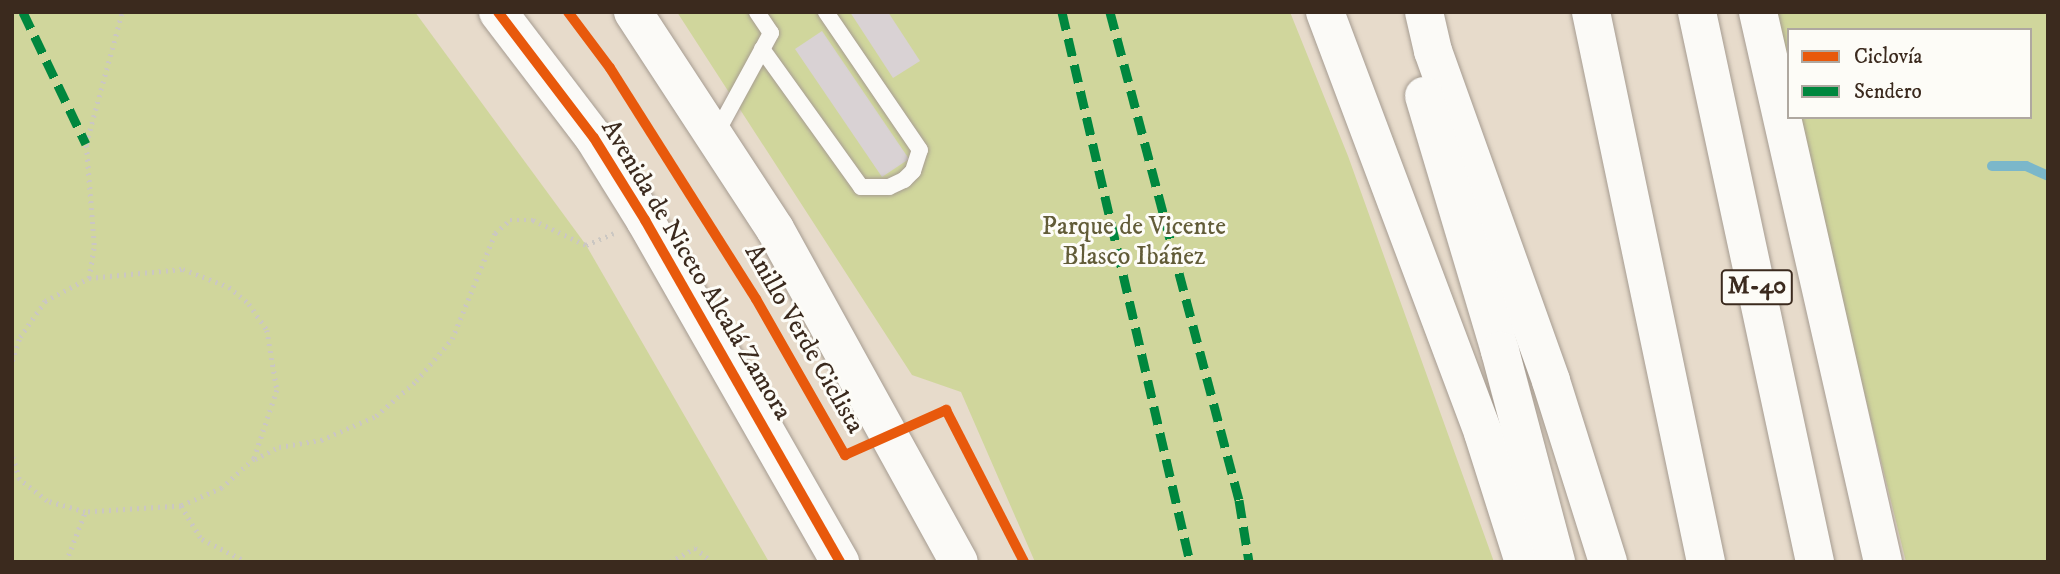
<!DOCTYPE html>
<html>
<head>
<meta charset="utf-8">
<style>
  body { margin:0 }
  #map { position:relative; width:2060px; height:574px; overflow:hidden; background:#e7dbcb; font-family:"IM FELL DW Pica",serif }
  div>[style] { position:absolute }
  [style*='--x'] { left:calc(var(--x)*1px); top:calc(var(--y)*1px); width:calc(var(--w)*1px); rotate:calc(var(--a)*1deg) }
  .green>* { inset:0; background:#d0d69c }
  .stream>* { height:10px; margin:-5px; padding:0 5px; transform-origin:5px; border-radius:5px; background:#7bb7ca }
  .building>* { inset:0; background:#d9d2d4 }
  .path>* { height:4.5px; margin-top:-2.25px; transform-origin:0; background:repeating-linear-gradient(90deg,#cbc7c2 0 2px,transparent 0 7px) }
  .roads { filter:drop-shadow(0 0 2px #a69c91) drop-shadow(0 0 2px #a69c91) }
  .lane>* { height:16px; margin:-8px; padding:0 8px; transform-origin:8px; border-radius:8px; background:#fbfaf7 }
  .secondary>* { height:38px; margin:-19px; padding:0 19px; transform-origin:19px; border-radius:19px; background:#fbfaf7 }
  .highway>* { height:38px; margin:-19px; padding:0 19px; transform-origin:19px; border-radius:19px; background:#fbfaf7 }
  .quiet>* { height:9px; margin-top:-4.5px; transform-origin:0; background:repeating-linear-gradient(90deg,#00873e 0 18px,transparent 0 27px) }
  .cycleway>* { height:10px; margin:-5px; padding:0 5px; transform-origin:5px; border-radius:5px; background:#e8590c }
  span { translate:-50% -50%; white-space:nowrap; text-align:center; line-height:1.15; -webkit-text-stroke:6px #fdfcf7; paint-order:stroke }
  .shield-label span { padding:2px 5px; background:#fdfcf7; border:2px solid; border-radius:5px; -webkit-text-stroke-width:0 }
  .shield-label { font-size:24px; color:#3b2a1e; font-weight:700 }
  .park-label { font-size:26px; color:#625c38 }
  .street-label { font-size:26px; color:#3b2a1e }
  .frame { position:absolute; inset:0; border:14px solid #3b2a1e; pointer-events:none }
  .legend { position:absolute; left:1787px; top:28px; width:245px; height:91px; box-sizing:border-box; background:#fdfcf7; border:2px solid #afa8a0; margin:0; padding:9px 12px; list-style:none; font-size:21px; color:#3b2a1e }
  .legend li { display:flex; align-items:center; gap:14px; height:35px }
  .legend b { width:35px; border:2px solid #afa8a0 }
</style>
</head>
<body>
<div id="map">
  <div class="green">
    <i style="clip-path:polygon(12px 12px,415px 12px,586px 245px,769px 562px,12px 562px)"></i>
    <i style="clip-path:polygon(677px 12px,1290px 12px,1348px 156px,1494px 562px,1035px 562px,961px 392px,912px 375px)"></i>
    <i style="clip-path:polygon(1777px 12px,2048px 12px,2048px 562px,1906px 562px,1796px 117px,2030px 117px,2030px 30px,1789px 30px,1789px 83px)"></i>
  </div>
  <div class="stream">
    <i style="--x:1992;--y:166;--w:34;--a:0"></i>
    <i style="--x:2026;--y:166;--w:24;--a:24"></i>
  </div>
  <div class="building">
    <i style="clip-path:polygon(850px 12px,888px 12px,920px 61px,893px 78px)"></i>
    <i style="clip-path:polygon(822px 31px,909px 159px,882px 177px,795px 49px)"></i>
  </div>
  <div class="path">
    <i style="--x:89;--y:278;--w:33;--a:-81"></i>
    <i style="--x:94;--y:245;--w:101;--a:-94.5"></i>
    <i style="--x:86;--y:144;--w:137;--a:-74.7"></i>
    <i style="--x:12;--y:361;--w:25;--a:-72"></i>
    <i style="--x:20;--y:337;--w:44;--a:-55.2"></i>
    <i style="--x:45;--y:301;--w:50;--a:-27.6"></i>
    <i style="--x:89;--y:278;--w:94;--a:-5.5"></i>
    <i style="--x:183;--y:269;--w:49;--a:21.4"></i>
    <i style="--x:229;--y:287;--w:26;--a:40"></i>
    <i style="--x:249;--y:304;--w:32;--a:55"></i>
    <i style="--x:267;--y:330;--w:61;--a:80.5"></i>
    <i style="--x:277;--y:390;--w:73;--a:108.4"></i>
    <i style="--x:254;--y:459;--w:43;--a:137.8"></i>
    <i style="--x:222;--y:488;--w:45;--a:156.3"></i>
    <i style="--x:181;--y:506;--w:96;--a:176.4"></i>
    <i style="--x:85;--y:512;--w:40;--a:-164"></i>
    <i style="--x:47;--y:501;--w:36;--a:-142"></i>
    <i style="--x:19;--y:479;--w:25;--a:-106"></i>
    <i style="--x:255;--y:459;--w:27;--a:-27"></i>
    <i style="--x:279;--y:447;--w:43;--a:-9.5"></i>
    <i style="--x:321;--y:440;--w:60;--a:-23.6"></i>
    <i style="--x:376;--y:416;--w:53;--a:-41.2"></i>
    <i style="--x:416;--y:381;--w:55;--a:-49.4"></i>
    <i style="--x:452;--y:339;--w:114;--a:-67.9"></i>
    <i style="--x:495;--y:233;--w:20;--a:-41"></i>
    <i style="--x:510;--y:220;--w:23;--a:0"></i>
    <i style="--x:533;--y:220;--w:59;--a:25.3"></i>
    <i style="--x:586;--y:245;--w:30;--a:-23"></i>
    <i style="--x:181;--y:506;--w:39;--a:58"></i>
    <i style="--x:202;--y:539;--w:51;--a:27.1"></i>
    <i style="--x:66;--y:562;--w:53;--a:-69.2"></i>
    <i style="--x:670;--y:562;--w:29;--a:-29"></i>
    <i style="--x:695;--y:548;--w:22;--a:39"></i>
  </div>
  <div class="roads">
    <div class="lane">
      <i style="--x:762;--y:49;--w:170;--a:54.3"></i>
      <i style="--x:861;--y:187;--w:28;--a:0"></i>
      <i style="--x:889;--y:187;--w:17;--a:-25"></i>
      <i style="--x:904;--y:180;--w:13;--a:-45"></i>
      <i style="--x:913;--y:171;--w:22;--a:-72"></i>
      <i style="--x:920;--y:150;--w:167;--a:-124.3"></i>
      <i style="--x:716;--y:134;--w:115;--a:-61.4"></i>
      <i style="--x:771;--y:33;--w:25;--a:-124"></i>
    </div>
    <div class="secondary">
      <i style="--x:498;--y:12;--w:158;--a:52.7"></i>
      <i style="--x:594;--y:138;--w:97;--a:58.1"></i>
      <i style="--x:645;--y:220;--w:394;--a:60.3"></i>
      <i style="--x:633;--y:12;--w:259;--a:56.8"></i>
      <i style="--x:775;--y:229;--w:380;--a:61.1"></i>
    </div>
    <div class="highway">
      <i style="--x:1325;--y:12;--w:450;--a:69.4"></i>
      <i style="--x:1483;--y:433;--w:135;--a:72.4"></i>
      <i style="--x:1424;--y:12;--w:40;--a:77"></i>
      <i style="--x:1433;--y:51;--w:350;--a:70.3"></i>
      <i style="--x:1551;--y:381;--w:190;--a:72.5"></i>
      <i style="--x:1591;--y:12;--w:562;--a:78.19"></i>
      <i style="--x:1697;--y:12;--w:563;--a:77.89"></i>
      <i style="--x:1758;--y:12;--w:564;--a:77.2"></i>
      <i style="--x:1424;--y:96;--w:266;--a:73.4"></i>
      <i style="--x:1500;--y:351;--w:218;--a:75.1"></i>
    </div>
  </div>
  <div class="quiet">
    <i style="--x:23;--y:12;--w:146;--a:64.5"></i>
    <i style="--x:1062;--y:12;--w:565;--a:76.9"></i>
    <i style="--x:1110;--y:12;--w:505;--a:75.19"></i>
    <i style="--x:1239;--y:500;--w:63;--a:80.8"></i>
  </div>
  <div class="cycleway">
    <i style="--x:498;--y:12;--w:158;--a:52.7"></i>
    <i style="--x:594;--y:138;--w:97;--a:58.1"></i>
    <i style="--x:645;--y:220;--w:394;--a:60.3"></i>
    <i style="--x:568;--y:12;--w:70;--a:53.1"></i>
    <i style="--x:610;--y:68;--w:273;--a:57.7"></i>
    <i style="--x:756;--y:299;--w:180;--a:60.3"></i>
    <i style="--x:845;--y:455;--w:111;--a:-24"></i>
    <i style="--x:946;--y:410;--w:171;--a:62.8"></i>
  </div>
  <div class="shield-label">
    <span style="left:1757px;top:287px">M-40</span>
  </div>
  <div class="park-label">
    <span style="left:1134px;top:242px">Parque de Vicente<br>Blasco Ibáñez</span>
  </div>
  <div class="street-label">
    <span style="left:696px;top:270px;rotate:59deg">Avenida de Niceto Alcalá Zamora</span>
    <span style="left:804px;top:339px;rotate:60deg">Anillo Verde Ciclista</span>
  </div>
  <div class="frame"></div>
  <ul class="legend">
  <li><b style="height:9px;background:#e8590c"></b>Ciclovía</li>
  <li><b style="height:9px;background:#00873e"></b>Sendero</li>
  </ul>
</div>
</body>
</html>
